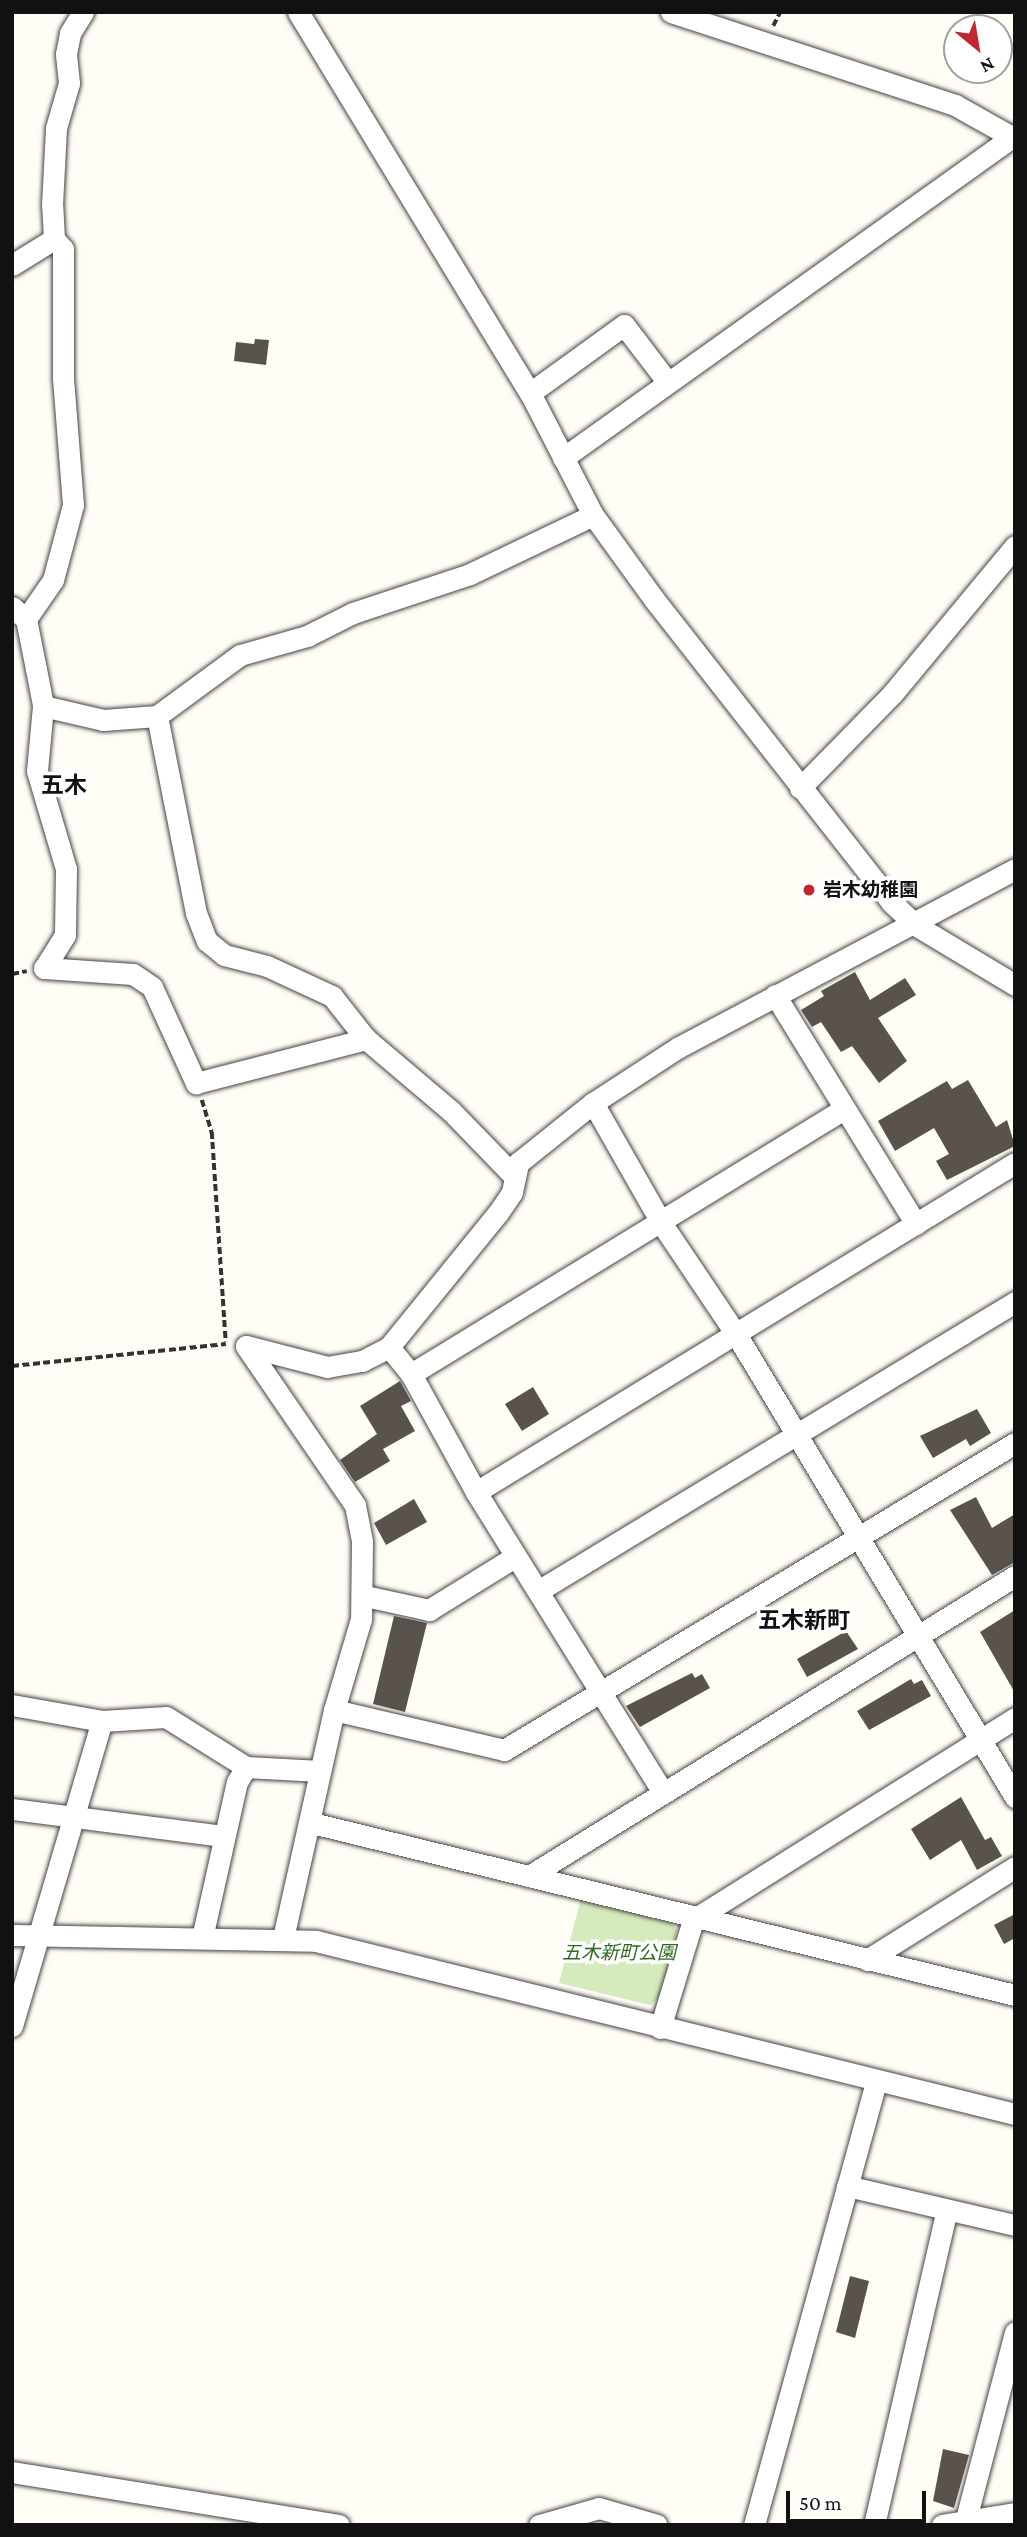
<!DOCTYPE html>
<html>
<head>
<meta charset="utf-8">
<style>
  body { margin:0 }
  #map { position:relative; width:1027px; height:2537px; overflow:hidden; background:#fffdf5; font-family:"Crimson Pro","Noto Sans JP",serif }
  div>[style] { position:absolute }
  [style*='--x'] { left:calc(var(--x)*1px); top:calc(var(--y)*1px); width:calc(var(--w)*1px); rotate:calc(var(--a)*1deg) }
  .green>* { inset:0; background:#d5ebbd }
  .building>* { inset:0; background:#5a524d }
  .path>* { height:3.5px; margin-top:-1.75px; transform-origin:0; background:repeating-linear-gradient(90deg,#333 0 7px,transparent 0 10.5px) }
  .roads { filter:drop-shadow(0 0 2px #444) drop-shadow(0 0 2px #444) }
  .minor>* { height:21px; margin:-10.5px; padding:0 10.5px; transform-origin:10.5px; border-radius:10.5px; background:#fff }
  .dots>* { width:19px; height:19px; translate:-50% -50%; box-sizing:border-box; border:4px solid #fff; border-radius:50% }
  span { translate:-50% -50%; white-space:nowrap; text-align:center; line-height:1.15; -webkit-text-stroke:7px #fff; paint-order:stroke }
  .poi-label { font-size:19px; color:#111; font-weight:700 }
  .left { translate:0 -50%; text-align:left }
  .park-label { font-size:19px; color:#2f6b1f; font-style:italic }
  .quarter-label { font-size:23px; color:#111; font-weight:700 }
  .frame { position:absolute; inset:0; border:14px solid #111; pointer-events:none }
  .north { position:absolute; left:943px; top:14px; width:70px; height:70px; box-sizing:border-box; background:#fff; border:2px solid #a0a0a0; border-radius:50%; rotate:150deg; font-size:19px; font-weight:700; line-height:28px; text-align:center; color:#111 }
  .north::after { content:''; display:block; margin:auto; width:24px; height:32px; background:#c4262e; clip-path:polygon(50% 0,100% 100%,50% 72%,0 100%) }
  .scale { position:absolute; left:786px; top:2491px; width:140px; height:32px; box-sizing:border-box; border:4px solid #111; border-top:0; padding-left:9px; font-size:21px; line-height:24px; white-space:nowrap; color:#111; -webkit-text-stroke:5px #fff; paint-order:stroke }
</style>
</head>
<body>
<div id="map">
  <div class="green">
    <i style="clip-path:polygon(581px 1898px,670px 1921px,677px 1930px,660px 1997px,650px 2005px,559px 1983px)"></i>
  </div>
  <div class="building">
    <i style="clip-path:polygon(255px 339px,269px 340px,266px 365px,234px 361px,236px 342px,254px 344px)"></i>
    <i style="clip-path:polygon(855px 972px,870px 1000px,905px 978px,916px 995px,878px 1018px,907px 1061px,879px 1083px,852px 1046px,841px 1052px,821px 1022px,812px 1027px,801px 1010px,824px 996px,821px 991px)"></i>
    <i style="clip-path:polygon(968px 1080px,996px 1127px,1007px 1120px,1015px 1146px,947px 1180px,936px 1161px,949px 1154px,934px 1128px,895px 1151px,878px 1121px,947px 1081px,952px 1089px)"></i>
    <i style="clip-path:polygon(400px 1381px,411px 1401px,401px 1406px,415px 1431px,383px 1449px,390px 1461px,355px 1482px,340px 1460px,377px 1434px,360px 1406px)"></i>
    <i style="clip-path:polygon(533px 1387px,549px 1414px,522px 1431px,505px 1404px)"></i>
    <i style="clip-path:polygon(977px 1409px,991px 1433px,970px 1446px,966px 1439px,933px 1458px,920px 1436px)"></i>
    <i style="clip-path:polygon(976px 1497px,992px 1528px,1015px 1514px,1015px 1562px,992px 1575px,950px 1510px)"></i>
    <i style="clip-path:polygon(414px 1499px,427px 1522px,386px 1545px,374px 1523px)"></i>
    <i style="clip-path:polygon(1015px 1610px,1015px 1693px,980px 1632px)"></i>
    <i style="clip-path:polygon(394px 1616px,427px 1623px,405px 1712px,373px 1704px)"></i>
    <i style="clip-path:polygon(846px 1631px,858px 1649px,807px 1677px,797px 1659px)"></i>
    <i style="clip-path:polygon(692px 1673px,695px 1678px,702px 1674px,710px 1688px,640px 1727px,626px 1706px)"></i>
    <i style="clip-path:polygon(911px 1679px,914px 1684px,922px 1680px,931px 1696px,869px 1730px,857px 1711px)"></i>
    <i style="clip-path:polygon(961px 1797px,985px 1840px,991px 1837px,1002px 1856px,977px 1870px,961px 1840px,930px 1860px,911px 1829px)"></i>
    <i style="clip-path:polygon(1015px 1914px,1015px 1938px,1004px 1944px,994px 1925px)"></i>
    <i style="clip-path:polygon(850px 2276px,869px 2281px,855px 2338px,836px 2332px)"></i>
    <i style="clip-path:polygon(943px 2449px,969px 2455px,954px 2508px,933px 2501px)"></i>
  </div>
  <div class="path">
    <i style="--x:773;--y:26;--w:16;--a:-63"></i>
    <i style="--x:12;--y:974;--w:15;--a:-11"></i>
    <i style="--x:202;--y:1100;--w:34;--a:73"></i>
    <i style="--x:212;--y:1132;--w:210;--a:86.2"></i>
    <i style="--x:12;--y:1366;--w:215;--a:-5.9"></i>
  </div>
  <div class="roads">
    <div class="minor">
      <i style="--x:298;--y:12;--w:446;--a:58.7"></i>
      <i style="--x:530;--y:393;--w:137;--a:62.7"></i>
      <i style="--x:593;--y:515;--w:102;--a:54.1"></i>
      <i style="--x:653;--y:598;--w:386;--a:51.9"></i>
      <i style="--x:891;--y:902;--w:35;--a:43"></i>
      <i style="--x:917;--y:926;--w:114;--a:31"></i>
      <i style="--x:671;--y:12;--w:299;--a:18.1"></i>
      <i style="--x:955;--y:105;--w:63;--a:29.4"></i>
      <i style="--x:12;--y:265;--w:49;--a:-31.8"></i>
      <i style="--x:530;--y:393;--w:116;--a:-35.9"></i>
      <i style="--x:624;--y:325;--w:69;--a:52.6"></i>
      <i style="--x:563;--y:458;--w:556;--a:-35.55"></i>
      <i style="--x:12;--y:607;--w:18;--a:41"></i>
      <i style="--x:26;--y:619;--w:51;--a:78.7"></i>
      <i style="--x:36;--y:669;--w:38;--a:79"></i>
      <i style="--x:43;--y:706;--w:65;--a:95.3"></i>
      <i style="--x:37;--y:771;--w:102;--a:73.5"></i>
      <i style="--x:66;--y:869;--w:66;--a:90.9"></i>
      <i style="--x:65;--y:935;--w:39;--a:122"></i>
      <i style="--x:44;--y:968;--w:89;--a:3.9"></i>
      <i style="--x:133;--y:974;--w:23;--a:34"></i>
      <i style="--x:152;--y:987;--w:106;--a:65.4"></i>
      <i style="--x:196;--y:1083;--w:176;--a:-14.5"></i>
      <i style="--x:26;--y:619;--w:47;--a:-55.3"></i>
      <i style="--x:53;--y:580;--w:78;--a:-75.1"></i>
      <i style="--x:73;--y:505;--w:127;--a:-94.5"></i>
      <i style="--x:63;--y:378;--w:129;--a:-90"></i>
      <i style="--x:63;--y:249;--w:13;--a:-132"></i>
      <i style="--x:54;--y:239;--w:34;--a:-93"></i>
      <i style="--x:52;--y:205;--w:77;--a:-87"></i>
      <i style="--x:56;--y:128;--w:47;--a:-73.9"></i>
      <i style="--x:69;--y:83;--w:29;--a:-96"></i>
      <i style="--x:66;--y:54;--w:21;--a:-79"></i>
      <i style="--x:70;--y:33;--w:25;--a:-58"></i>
      <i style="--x:43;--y:706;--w:62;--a:13.1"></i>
      <i style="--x:103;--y:720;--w:54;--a:-4.2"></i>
      <i style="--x:157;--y:716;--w:103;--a:-36.3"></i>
      <i style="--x:240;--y:655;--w:70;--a:-15.8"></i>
      <i style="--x:307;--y:636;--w:51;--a:-26.6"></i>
      <i style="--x:353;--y:613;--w:123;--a:-18.4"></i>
      <i style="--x:470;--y:574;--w:136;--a:-25.6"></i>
      <i style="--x:157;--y:716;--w:201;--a:78.8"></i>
      <i style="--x:196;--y:913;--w:30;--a:69"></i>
      <i style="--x:207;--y:941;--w:22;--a:39"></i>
      <i style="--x:224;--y:955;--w:44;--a:14.3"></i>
      <i style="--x:267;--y:966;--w:72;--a:24.8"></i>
      <i style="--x:332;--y:996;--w:55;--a:51.7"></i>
      <i style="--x:366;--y:1039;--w:111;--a:40.3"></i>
      <i style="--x:451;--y:1111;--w:91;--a:45.9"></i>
      <i style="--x:800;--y:788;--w:133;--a:-45.6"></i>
      <i style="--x:893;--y:693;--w:191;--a:-50.3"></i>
      <i style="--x:775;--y:995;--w:269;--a:58.4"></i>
      <i style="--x:593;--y:1103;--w:139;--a:60.3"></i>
      <i style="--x:662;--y:1224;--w:133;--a:56.1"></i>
      <i style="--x:736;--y:1334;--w:541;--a:58.93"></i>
      <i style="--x:246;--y:1346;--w:84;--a:14.5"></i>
      <i style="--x:327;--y:1367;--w:36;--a:-10"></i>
      <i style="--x:362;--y:1361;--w:30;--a:-27"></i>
      <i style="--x:389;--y:1347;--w:173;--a:-50.9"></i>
      <i style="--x:498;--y:1213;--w:25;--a:-56"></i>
      <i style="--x:512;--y:1192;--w:30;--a:-78"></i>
      <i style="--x:518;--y:1163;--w:96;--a:-38.7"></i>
      <i style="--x:593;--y:1103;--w:103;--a:-33.1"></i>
      <i style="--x:679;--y:1047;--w:380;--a:-27.9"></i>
      <i style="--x:246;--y:1346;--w:193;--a:55.6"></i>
      <i style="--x:355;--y:1505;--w:38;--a:79"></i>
      <i style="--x:362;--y:1542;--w:77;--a:90.7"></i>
      <i style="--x:361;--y:1619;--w:95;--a:106.5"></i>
      <i style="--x:334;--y:1710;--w:234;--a:102.6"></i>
      <i style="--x:389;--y:1347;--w:35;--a:51"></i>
      <i style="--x:411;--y:1374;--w:135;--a:61.2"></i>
      <i style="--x:476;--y:1492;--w:354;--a:58.1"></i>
      <i style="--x:411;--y:1374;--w:508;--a:-31.47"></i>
      <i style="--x:476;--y:1492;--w:631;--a:-31.4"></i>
      <i style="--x:538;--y:1591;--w:558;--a:-31.21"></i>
      <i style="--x:365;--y:1596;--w:66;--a:12.3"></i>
      <i style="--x:429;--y:1610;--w:102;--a:-31.8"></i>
      <i style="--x:12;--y:1705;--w:91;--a:10.1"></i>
      <i style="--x:102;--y:1721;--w:64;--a:-3.6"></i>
      <i style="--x:166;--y:1717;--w:94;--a:32"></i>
      <i style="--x:246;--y:1767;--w:74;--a:3.1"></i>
      <i style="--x:334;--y:1710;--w:175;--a:13.2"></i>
      <i style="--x:504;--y:1750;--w:596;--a:-31"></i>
      <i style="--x:12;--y:1809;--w:214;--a:7.3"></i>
      <i style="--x:312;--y:1823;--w:724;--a:13.75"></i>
      <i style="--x:529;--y:1876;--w:571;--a:-31.69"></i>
      <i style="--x:12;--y:1935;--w:304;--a:1.1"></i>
      <i style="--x:316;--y:1941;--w:720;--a:13.9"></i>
      <i style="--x:202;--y:1938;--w:160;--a:-77.4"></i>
      <i style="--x:237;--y:1782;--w:17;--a:-59"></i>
      <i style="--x:867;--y:1960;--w:175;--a:-32.1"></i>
      <i style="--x:12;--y:2026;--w:318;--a:-73.6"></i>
      <i style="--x:660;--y:2028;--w:113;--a:-73"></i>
      <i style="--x:693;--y:1920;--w:380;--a:-32.1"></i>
      <i style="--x:847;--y:2186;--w:172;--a:13.1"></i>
      <i style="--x:12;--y:2472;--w:331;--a:9.2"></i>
      <i style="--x:966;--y:2519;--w:193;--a:-75.3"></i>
      <i style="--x:539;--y:2525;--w:62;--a:-15.8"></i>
      <i style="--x:599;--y:2508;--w:60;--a:16.3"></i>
      <i style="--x:754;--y:2525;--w:460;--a:-74.6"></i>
      <i style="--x:874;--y:2525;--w:323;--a:-77"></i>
      <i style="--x:942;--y:2525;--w:74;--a:-9.3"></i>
    </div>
  </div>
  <div class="dots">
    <i style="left:809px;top:890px;background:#c4262e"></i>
  </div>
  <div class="poi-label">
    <span class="left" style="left:823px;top:890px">岩木幼稚園</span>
  </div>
  <div class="park-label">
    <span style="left:619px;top:1953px">五木新町公園</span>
  </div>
  <div class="quarter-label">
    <span style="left:64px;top:785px">五木</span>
    <span style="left:804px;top:1620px">五木新町</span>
  </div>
  <div class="frame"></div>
  <div class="north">N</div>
  <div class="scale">50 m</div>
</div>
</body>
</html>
